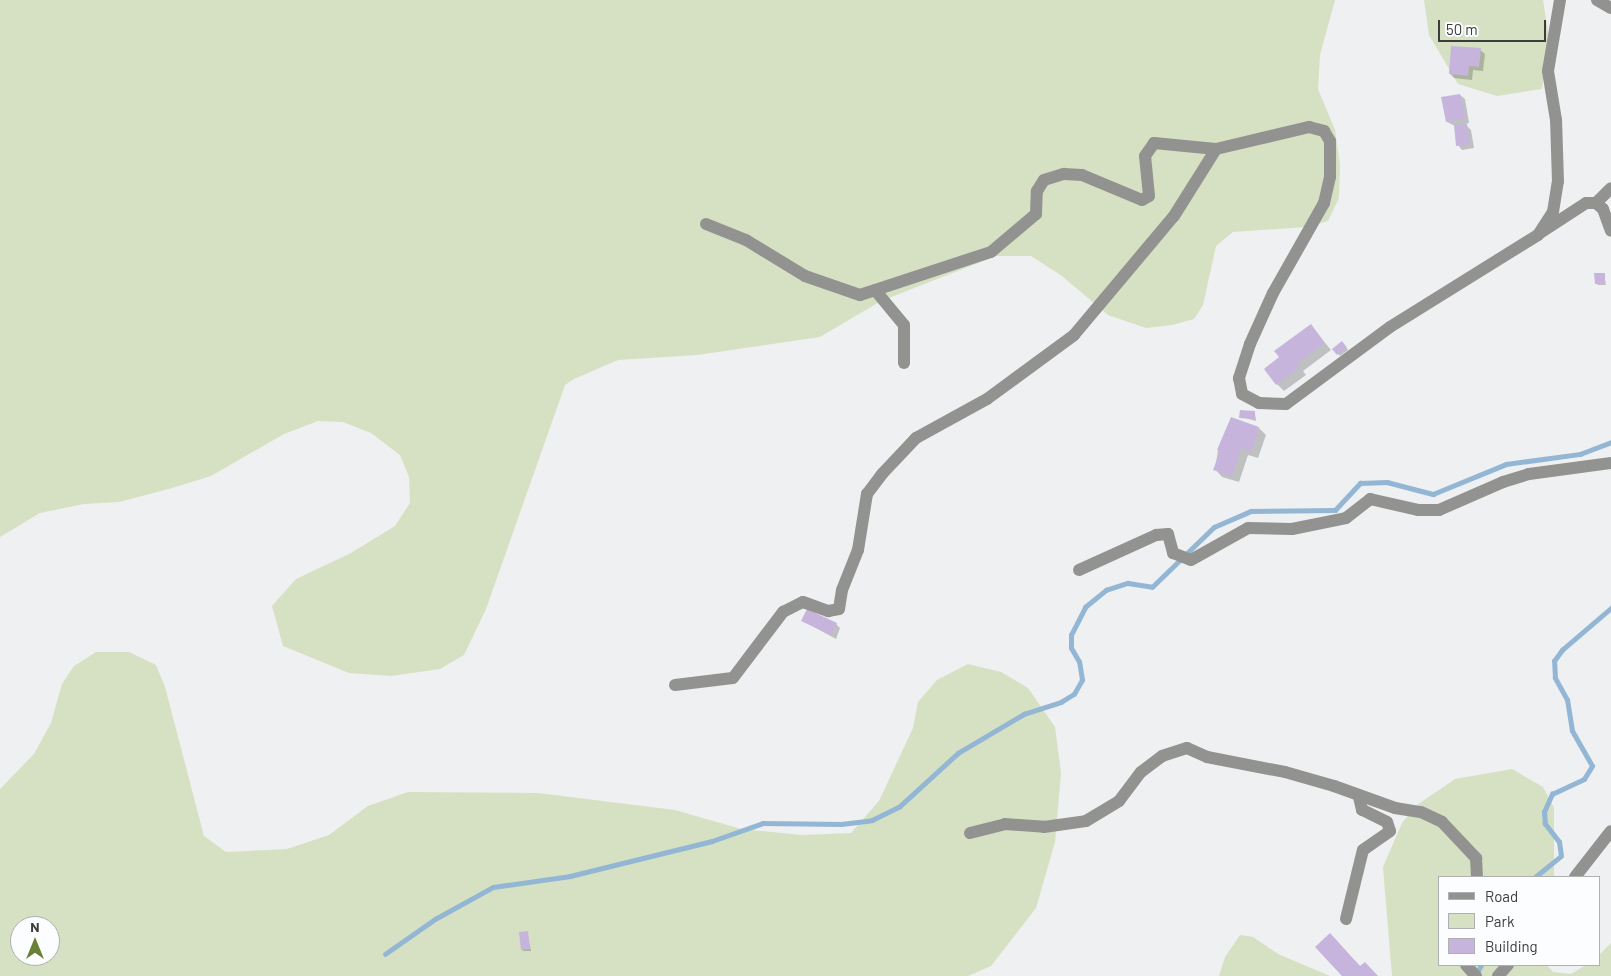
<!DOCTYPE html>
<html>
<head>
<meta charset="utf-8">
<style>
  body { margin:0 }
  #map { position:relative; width:1611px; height:976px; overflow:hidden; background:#eef0f2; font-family:Barlow,sans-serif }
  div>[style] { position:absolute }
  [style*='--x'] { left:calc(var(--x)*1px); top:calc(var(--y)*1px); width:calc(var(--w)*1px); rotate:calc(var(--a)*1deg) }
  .green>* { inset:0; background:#d5e1c2 }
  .shadow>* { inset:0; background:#0003 }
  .stream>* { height:4.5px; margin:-2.25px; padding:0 2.25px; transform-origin:2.25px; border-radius:2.25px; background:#94b6d5 }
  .building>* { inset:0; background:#c7b4dc }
  .minor>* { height:12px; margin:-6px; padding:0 6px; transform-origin:6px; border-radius:6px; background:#929391 }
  span { translate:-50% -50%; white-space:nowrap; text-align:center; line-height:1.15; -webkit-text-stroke:4px #fcfdff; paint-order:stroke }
  .legend { position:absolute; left:1438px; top:876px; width:162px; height:90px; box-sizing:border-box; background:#fcfdff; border:1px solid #afb0b1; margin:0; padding:6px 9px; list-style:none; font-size:15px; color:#3c3c3d }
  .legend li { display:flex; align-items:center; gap:10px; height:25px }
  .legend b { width:25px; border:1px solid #afb0b1 }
  .north { position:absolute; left:10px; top:916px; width:50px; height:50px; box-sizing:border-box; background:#fcfdff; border:1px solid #afb0b1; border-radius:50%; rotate:0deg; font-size:14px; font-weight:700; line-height:20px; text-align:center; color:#3c3c3d }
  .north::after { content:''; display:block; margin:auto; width:18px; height:22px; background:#688134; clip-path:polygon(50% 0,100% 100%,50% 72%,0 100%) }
  .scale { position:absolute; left:1438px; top:20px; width:108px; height:22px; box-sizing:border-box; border:2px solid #3c3c3d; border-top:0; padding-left:6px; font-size:15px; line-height:18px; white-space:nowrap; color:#3c3c3d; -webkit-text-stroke:4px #fcfdff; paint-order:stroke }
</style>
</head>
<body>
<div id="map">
  <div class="green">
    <i style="clip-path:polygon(0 0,1335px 0,1320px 55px,1318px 89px,1335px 130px,1340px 165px,1339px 198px,1328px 221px,1306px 227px,1233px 232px,1216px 246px,1203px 305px,1194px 319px,1172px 325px,1146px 328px,1108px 315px,1062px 276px,1031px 256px,996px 256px,881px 301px,820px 337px,697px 355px,618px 360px,574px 379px,565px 385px,486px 609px,464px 655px,440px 669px,391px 676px,349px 673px,283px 646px,272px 606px,296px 579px,351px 553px,395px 526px,410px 503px,409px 477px,400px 455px,371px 433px,343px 422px,318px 421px,284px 434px,211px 476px,172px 488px,119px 502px,84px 504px,40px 513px,0 537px)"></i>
    <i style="clip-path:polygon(1424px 0,1543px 0,1549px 38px,1542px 89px,1497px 96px,1458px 84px,1429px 35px)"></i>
    <i style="clip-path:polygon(evenodd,96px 652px,129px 652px,156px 665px,165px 687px,204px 836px,226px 852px,287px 849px,329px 835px,368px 806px,408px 792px,538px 793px,675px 810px,741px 829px,802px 835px,851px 833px,879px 801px,913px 728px,918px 702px,937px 680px,968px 664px,1001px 672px,1028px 688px,1055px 727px,1061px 773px,1055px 842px,1036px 908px,991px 966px,968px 976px,0 976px,0 789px,34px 754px,51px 723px,62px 684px,74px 666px,96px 652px,20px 926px,50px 926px,50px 956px,20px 956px,20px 926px)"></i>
    <i style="clip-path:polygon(1512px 769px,1543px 787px,1554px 808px,1554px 877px,1440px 877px,1440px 965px,1547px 965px,1553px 972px,1571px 974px,1586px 965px,1600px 965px,1600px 954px,1611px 943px,1611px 976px,1392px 976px,1383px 867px,1402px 823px,1417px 805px,1455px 779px)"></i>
    <i style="clip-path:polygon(1240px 935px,1253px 937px,1278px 954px,1330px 976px,1219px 976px,1225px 957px)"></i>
  </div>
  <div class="shadow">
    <i style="clip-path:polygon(1480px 50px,1485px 54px,1483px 71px,1473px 70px,1472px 80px,1454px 78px,1450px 74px)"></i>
    <i style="clip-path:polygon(1460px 95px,1465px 99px,1469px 123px,1465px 124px,1471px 130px,1474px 148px,1462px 150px,1458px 145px,1455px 126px,1447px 122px)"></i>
    <i style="clip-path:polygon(1604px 274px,1606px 285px,1598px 285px,1596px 283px)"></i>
    <i style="clip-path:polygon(1311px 326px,1331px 350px,1303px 371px,1306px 375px,1284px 391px,1277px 384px,1281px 358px)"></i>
    <i style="clip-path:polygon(1344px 344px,1348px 350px,1340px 356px,1334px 349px)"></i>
    <i style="clip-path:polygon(1255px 413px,1256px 421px,1241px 417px)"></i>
    <i style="clip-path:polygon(1232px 419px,1259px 428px,1266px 435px,1258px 458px,1248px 455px,1239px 482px,1222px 477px,1215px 469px,1218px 450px)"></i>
    <i style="clip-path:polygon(803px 621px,836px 624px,840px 628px,836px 639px)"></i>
    <i style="clip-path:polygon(527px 932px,531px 951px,524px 951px,522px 950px)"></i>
  </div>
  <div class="stream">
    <i style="--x:1535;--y:877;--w:33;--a:-39"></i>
    <i style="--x:1561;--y:856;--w:14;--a:-98"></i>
    <i style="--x:1559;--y:842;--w:23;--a:-128"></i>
    <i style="--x:1545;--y:824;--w:12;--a:-95"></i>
    <i style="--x:1544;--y:812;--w:20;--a:-66"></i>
    <i style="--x:1552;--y:794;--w:35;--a:-25"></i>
    <i style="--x:1584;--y:779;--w:15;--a:-58"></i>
    <i style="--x:1592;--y:766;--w:40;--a:-119.7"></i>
    <i style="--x:1572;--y:731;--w:31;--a:-99"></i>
    <i style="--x:1567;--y:700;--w:25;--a:-119"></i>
    <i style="--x:1555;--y:678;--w:17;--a:-93"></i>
    <i style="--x:1554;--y:661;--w:14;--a:-54"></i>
    <i style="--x:1562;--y:650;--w:65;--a:-40.6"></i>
    <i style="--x:385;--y:954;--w:61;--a:-35"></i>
    <i style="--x:435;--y:919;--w:66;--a:-28.9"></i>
    <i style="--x:493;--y:887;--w:78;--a:-8.1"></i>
    <i style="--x:570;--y:876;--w:146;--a:-13.8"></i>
    <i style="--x:712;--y:841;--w:54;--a:-19.4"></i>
    <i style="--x:763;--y:823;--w:78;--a:0.7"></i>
    <i style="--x:841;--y:824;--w:31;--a:-7"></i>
    <i style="--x:872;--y:820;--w:30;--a:-26"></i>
    <i style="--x:899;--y:807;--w:80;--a:-42.5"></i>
    <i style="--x:958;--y:753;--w:77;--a:-30.6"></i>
    <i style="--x:1024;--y:714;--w:39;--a:-18"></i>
    <i style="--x:1061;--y:702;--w:15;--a:-32"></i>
    <i style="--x:1074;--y:694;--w:16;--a:-60"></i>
    <i style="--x:1082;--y:680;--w:18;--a:-99"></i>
    <i style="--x:1079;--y:662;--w:16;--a:-120"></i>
    <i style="--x:1071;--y:648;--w:13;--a:-90"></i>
    <i style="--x:1071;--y:635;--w:31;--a:-63"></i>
    <i style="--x:1085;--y:607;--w:27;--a:-39"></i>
    <i style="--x:1106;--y:590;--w:23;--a:-18"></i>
    <i style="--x:1128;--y:583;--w:24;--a:9"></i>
    <i style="--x:1152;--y:587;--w:86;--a:-44.1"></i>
    <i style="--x:1214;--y:527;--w:40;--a:-23.4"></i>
    <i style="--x:1251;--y:511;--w:84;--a:-0.7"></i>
    <i style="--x:1335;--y:510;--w:37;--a:-47"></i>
    <i style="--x:1360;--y:483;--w:27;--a:-2"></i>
    <i style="--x:1387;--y:482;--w:48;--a:14.6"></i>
    <i style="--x:1433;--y:494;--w:79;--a:-22.3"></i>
    <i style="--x:1506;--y:464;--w:75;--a:-7.7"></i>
    <i style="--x:1580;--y:454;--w:33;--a:-21"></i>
    <i style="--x:1476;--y:975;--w:11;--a:-63"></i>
  </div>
  <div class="building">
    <i style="clip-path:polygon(1451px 46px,1481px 48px,1479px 67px,1469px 66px,1468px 76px,1449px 74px)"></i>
    <i style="clip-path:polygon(1460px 94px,1466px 118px,1446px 122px,1441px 97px)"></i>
    <i style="clip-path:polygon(1467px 124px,1470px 144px,1456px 146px,1454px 125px)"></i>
    <i style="clip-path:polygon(1594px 273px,1605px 273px,1605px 283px,1595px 284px)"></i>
    <i style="clip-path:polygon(1311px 324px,1325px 343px,1297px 363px,1300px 367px,1276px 385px,1264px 369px,1279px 357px,1274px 351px)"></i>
    <i style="clip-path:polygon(1342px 341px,1347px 348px,1337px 355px,1332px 349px)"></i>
    <i style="clip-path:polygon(1240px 410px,1255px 411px,1255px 419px,1239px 418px)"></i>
    <i style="clip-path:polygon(1231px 417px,1259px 427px,1251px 452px,1241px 448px,1232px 476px,1213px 470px,1220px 451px,1217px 450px)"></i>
    <i style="clip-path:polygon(807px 609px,837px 623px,831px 635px,801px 621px)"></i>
    <i style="clip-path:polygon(528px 931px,530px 949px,521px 950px,519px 932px)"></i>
    <i style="clip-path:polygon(1330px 933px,1360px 966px,1365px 962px,1378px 976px,1342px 976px,1315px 947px)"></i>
  </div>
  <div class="minor">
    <i style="--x:1597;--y:0;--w:16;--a:30"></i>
    <i style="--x:1596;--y:203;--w:21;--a:-45"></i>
    <i style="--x:706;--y:224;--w:43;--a:21.8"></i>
    <i style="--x:746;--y:240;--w:69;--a:31.4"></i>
    <i style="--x:805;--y:276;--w:58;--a:19.1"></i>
    <i style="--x:860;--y:295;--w:138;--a:-18.2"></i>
    <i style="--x:991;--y:252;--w:59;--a:-40.2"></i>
    <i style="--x:1036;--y:214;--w:23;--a:-88"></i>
    <i style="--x:1037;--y:191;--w:13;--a:-58"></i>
    <i style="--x:1044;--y:180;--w:21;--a:-17"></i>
    <i style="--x:1064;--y:174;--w:18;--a:3"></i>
    <i style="--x:1082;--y:175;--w:65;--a:22.6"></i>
    <i style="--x:1142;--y:200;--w:8;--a:-30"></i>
    <i style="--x:1149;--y:196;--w:40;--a:-95.7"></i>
    <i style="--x:1145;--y:156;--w:16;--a:-55"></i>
    <i style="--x:1154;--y:143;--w:62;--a:5.5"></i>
    <i style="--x:1216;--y:149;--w:96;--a:-13.3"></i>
    <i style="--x:1309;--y:127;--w:16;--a:15"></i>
    <i style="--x:1324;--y:131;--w:12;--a:59"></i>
    <i style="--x:1330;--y:141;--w:36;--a:90"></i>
    <i style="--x:1330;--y:177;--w:27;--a:103"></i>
    <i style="--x:1324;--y:203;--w:103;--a:119.5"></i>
    <i style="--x:1273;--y:293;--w:56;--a:114.3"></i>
    <i style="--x:1250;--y:344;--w:36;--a:108"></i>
    <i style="--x:1239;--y:378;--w:16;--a:79"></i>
    <i style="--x:1242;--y:394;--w:19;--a:28"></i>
    <i style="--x:1259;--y:403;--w:27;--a:2"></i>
    <i style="--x:1286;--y:404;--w:129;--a:-36.5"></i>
    <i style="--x:1390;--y:327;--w:174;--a:-31.9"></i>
    <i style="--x:1538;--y:235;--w:27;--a:-57"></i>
    <i style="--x:1553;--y:212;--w:30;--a:-81"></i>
    <i style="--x:1558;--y:182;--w:62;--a:-91.8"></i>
    <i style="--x:1556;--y:120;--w:50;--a:-99.3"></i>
    <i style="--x:1548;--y:71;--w:72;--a:-80.4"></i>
    <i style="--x:1540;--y:233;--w:55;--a:-33.1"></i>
    <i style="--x:1586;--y:203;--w:10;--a:0"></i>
    <i style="--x:1596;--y:203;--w:9;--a:41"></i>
    <i style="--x:1603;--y:209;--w:23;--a:70"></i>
    <i style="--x:875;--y:290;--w:45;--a:50.4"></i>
    <i style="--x:904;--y:325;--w:38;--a:90"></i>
    <i style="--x:1079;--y:570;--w:85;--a:-24.4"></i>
    <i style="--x:1156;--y:535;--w:12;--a:-5"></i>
    <i style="--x:1168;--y:534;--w:20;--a:75"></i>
    <i style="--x:1173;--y:553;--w:19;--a:21"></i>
    <i style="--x:1191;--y:560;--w:65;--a:-29.3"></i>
    <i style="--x:1248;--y:528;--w:44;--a:1.3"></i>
    <i style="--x:1292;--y:529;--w:55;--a:-11.5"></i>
    <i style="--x:1346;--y:518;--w:31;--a:-38"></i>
    <i style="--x:1370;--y:499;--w:49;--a:12.9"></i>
    <i style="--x:1418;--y:510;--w:21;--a:0"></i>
    <i style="--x:1439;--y:510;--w:70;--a:-23.6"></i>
    <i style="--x:1503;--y:482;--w:27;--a:-17"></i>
    <i style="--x:1529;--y:474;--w:83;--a:-7.6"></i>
    <i style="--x:675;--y:685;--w:58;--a:-6.9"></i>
    <i style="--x:733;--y:678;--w:83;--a:-52.9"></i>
    <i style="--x:783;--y:612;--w:22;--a:-27"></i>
    <i style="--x:803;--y:602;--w:27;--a:20"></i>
    <i style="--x:828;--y:611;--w:11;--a:-10"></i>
    <i style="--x:839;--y:609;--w:19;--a:-81"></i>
    <i style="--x:842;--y:590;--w:43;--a:-68.2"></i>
    <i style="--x:858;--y:550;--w:57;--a:-80.9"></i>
    <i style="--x:867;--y:494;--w:25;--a:-53"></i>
    <i style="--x:882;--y:474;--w:50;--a:-46.6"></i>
    <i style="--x:916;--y:438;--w:81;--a:-28.8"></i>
    <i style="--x:987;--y:399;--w:108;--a:-36.3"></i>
    <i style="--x:1074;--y:335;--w:155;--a:-50"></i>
    <i style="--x:1174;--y:216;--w:79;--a:-57.9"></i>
    <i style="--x:970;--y:833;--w:36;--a:-14"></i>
    <i style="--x:1005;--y:824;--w:39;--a:4"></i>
    <i style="--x:1044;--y:827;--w:42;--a:-8.1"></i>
    <i style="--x:1086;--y:821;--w:39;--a:-31"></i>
    <i style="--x:1119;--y:801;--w:36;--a:-53"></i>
    <i style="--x:1141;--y:772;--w:26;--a:-37"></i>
    <i style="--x:1162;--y:756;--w:26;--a:-18"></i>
    <i style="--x:1187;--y:748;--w:22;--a:24"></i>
    <i style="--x:1207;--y:757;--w:79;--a:10.9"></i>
    <i style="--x:1285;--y:772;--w:51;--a:15.9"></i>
    <i style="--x:1334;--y:786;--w:65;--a:19.8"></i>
    <i style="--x:1395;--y:808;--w:26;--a:9"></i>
    <i style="--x:1421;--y:812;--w:23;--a:25"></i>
    <i style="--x:1442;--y:822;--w:50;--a:46.6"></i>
    <i style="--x:1476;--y:858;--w:19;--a:87"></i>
    <i style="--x:1575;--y:877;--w:58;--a:-52"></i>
    <i style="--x:1346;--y:919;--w:71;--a:-76.2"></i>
    <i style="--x:1363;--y:850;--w:33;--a:-35"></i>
    <i style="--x:1390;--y:831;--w:9;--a:-108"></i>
    <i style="--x:1387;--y:822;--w:28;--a:-154"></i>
    <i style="--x:1362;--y:810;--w:13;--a:-103"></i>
    <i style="--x:1466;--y:965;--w:15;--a:48"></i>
    <i style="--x:1498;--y:976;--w:15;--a:-48"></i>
  </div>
  <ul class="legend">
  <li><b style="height:6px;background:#929391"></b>Road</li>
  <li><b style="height:14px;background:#d5e1c2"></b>Park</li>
  <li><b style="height:14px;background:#c7b4dc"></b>Building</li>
  </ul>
  <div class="north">N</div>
  <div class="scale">50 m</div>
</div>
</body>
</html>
